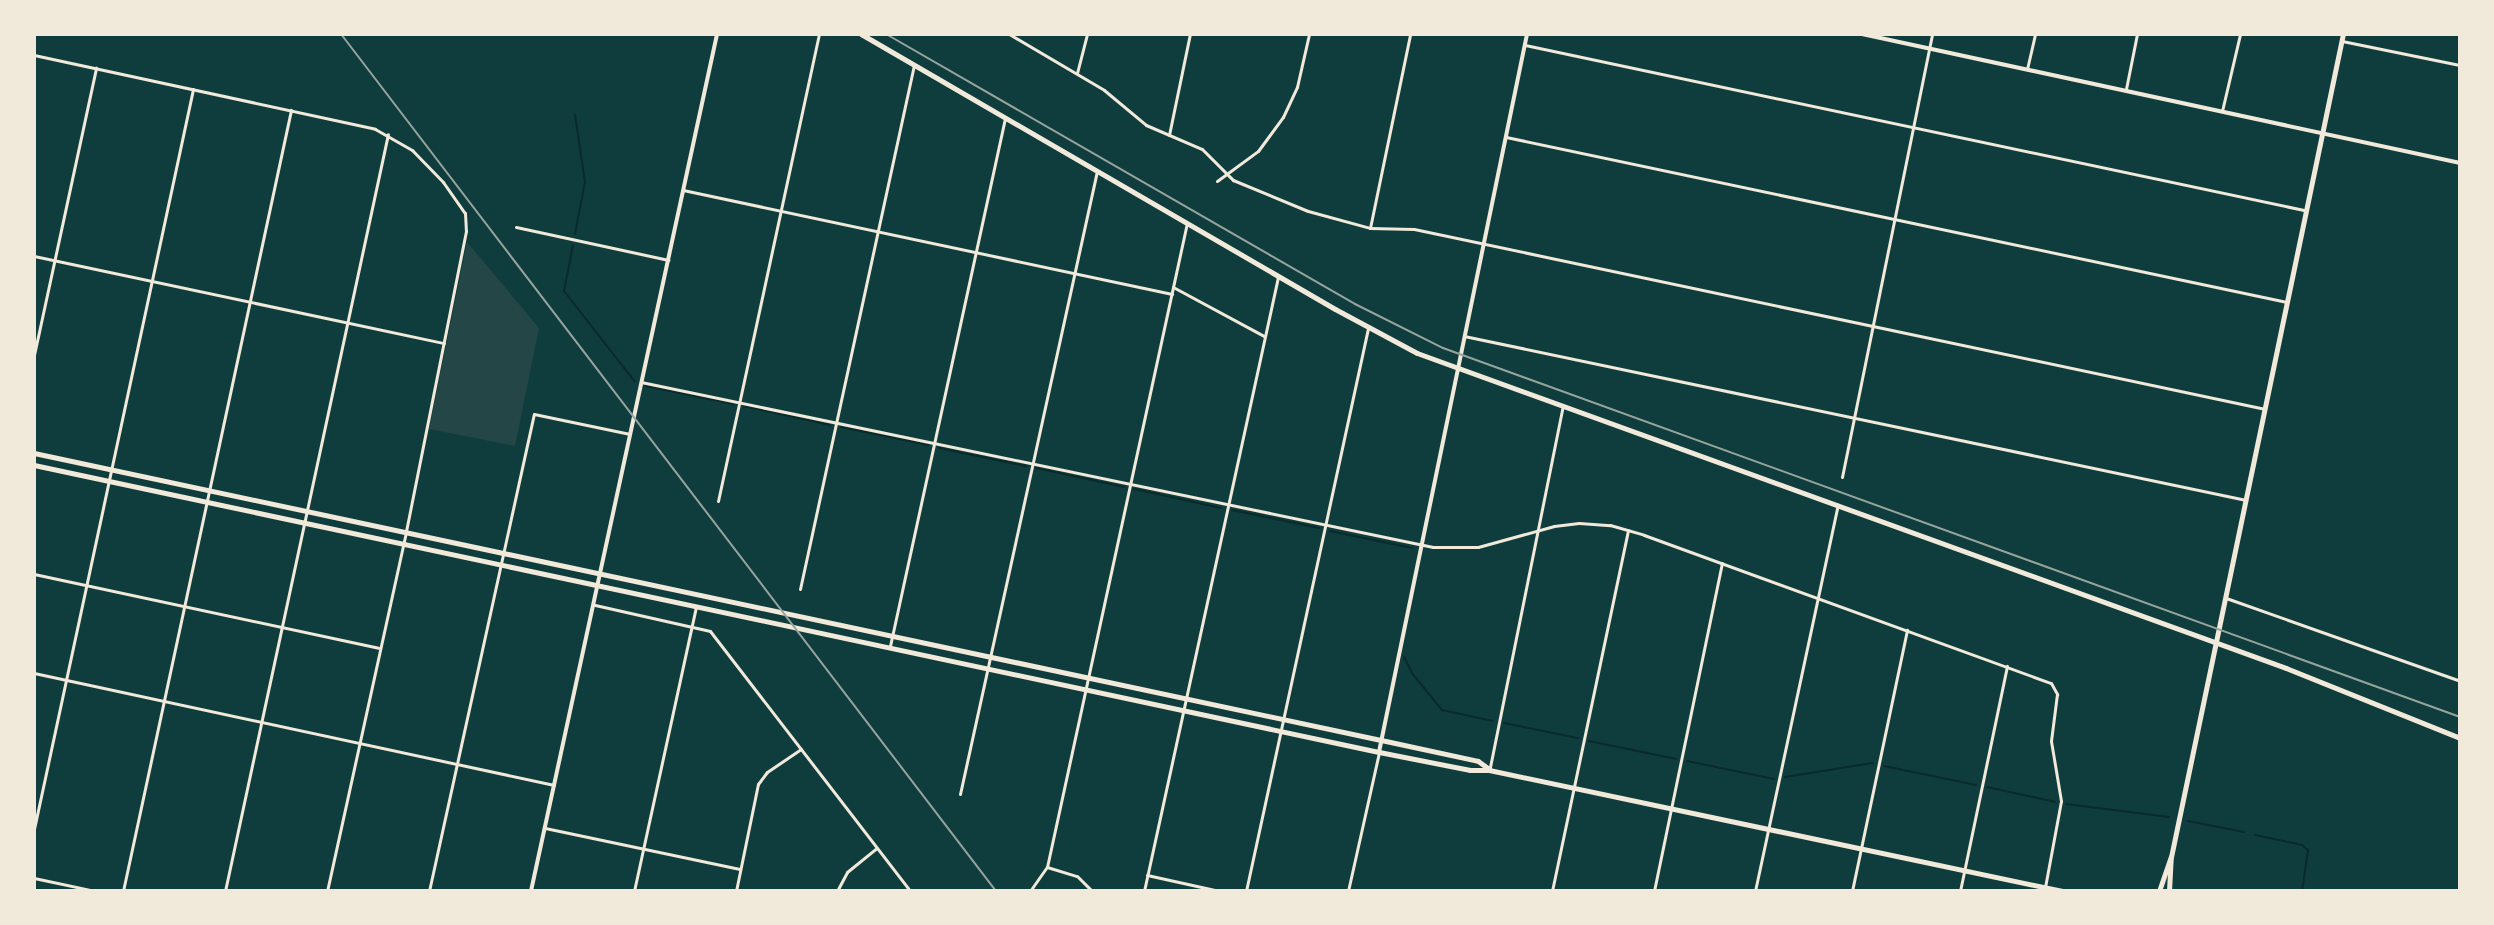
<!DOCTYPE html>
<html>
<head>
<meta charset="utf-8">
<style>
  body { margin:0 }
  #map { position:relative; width:2494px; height:925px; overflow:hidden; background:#0f3d3e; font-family:"Varela Round",sans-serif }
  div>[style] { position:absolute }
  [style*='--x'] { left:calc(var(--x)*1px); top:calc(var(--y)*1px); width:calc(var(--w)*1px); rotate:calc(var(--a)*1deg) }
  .green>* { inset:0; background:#244646 }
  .stream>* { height:2px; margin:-1px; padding:0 1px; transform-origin:1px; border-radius:1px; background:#0a2a2b }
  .minor>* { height:3px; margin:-1.5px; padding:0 1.5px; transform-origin:1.5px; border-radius:1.5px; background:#f1e9da }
  .tertiary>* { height:4px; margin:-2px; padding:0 2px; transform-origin:2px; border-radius:2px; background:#f1e9da }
  .secondary>* { height:5px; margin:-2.5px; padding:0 2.5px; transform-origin:2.5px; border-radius:2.5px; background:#f1e9da }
  .primary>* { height:5px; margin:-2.5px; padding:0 2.5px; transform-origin:2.5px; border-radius:2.5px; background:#f1e9da }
  .rail>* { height:2px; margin:-1px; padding:0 1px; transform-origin:1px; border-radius:1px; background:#97a49c }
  span { translate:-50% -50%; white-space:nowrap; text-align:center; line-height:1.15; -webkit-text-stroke:8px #f1e9da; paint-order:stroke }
  .frame { position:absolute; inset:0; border:36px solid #f1e9da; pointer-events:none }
</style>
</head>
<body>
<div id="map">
  <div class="green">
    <i style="clip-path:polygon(467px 242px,539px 328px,515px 446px,429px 429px)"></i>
  </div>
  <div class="stream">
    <i style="--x:575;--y:115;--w:68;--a:81.5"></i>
    <i style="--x:585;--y:182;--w:53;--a:100.9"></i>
    <i style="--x:573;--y:245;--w:47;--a:101.1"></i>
    <i style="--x:564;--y:291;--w:115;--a:52"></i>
    <i style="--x:646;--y:386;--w:89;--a:11.7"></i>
    <i style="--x:744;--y:406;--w:88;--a:12.5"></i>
    <i style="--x:841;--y:427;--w:89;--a:11.7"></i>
    <i style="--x:939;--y:448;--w:89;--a:11.7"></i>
    <i style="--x:1036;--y:468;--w:90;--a:12.2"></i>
    <i style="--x:1134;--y:489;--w:89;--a:12.3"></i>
    <i style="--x:1232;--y:510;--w:89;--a:11.7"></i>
    <i style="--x:1330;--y:531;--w:84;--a:11.7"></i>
    <i style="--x:1404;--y:657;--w:18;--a:63"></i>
    <i style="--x:1412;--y:673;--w:48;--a:51"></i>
    <i style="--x:1442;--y:710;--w:52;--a:12.2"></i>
    <i style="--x:1504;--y:723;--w:76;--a:11.5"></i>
    <i style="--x:1589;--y:741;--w:89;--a:11.7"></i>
    <i style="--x:1687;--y:761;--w:89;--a:11.7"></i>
    <i style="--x:1884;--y:766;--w:94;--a:11.7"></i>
    <i style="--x:1785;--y:777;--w:89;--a:-9"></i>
    <i style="--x:1987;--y:787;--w:70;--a:12.4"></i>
    <i style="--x:2066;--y:804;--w:104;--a:7.2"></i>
    <i style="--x:2188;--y:821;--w:57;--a:11.1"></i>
    <i style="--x:2255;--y:835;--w:48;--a:12"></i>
    <i style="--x:2302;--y:845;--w:8;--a:40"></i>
    <i style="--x:2308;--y:850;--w:41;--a:98.3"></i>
  </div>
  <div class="minor">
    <i style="--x:1009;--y:34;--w:110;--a:30.5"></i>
    <i style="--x:1104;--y:90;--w:55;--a:39.8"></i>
    <i style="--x:1146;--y:125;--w:61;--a:23.2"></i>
    <i style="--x:1202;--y:149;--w:44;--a:45"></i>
    <i style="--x:1233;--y:180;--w:81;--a:22.5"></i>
    <i style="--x:1308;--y:211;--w:64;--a:15.3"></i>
    <i style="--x:1370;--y:228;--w:44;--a:1.3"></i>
    <i style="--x:1414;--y:229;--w:870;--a:11.94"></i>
    <i style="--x:2342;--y:41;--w:120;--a:11.5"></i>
    <i style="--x:1525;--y:45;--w:796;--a:11.96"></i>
    <i style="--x:34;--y:55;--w:349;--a:12.2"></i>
    <i style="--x:375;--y:129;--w:43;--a:29.6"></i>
    <i style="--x:412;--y:150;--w:45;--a:45.9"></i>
    <i style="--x:443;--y:182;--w:38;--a:55"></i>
    <i style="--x:465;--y:213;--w:18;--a:87"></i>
    <i style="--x:466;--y:231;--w:307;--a:101.3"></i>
    <i style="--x:406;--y:532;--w:368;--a:102.4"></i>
    <i style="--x:2027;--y:69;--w:36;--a:-77"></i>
    <i style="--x:1077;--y:73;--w:40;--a:-75.6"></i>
    <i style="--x:2126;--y:89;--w:56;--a:-78.7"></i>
    <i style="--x:2222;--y:111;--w:79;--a:-76.8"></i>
    <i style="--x:1169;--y:135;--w:103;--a:-78.3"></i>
    <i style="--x:1506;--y:137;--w:798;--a:11.93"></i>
    <i style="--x:1217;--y:181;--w:51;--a:-36.2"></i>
    <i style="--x:1258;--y:151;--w:42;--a:-53.7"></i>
    <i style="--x:1283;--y:117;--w:33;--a:-65"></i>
    <i style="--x:1297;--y:87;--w:54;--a:-77.2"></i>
    <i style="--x:683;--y:190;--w:500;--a:12"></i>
    <i style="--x:516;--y:227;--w:156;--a:12.2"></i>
    <i style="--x:1370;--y:228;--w:198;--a:-78.3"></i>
    <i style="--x:34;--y:256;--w:419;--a:12"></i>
    <i style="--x:1173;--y:287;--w:103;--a:28.3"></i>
    <i style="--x:1464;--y:336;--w:799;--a:11.84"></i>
    <i style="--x:34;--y:355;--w:294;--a:-77.8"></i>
    <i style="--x:641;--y:382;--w:809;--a:11.77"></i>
    <i style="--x:1433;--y:547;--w:45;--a:0"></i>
    <i style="--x:1478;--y:547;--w:79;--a:-15.4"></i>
    <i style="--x:1554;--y:526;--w:25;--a:-7"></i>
    <i style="--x:1579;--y:523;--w:31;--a:4"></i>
    <i style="--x:1610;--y:525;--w:35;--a:16"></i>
    <i style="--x:1644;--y:535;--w:433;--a:20"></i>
    <i style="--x:2051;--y:683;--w:13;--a:61"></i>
    <i style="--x:2057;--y:694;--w:47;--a:97.3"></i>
    <i style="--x:2051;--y:741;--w:61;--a:80.5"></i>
    <i style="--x:2061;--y:801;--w:87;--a:100.5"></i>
    <i style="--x:1842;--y:477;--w:452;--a:-78.5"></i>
    <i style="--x:718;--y:501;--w:478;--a:-77.8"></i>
    <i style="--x:34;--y:574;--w:352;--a:12.1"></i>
    <i style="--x:800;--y:589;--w:536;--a:-77.73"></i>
    <i style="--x:2226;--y:598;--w:248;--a:19.5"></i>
    <i style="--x:595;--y:605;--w:118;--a:12.7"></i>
    <i style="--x:710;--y:631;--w:328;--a:52.4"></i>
    <i style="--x:890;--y:646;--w:540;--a:-77.71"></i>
    <i style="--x:34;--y:673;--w:532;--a:12.15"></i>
    <i style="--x:1490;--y:767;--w:368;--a:-78.6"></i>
    <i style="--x:960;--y:794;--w:638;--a:-77.6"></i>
    <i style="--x:545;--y:828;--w:199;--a:11.9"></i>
    <i style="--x:34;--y:829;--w:757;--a:-77.87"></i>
    <i style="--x:1047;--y:867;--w:31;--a:17"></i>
    <i style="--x:1077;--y:876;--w:21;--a:45"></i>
    <i style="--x:1147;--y:875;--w:74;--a:12.5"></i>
    <i style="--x:34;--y:878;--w:62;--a:12"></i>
    <i style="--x:123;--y:891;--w:799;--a:-77.86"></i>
    <i style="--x:225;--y:891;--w:774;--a:-77.85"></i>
    <i style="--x:429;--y:891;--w:488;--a:-77.6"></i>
    <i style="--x:534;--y:414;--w:98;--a:11.8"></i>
    <i style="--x:634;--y:891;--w:291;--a:-77.7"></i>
    <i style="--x:736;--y:891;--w:109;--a:-78.4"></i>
    <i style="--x:758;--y:784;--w:15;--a:-53"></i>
    <i style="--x:767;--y:772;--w:41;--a:-34.1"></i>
    <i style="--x:837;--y:891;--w:21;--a:-62"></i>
    <i style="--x:847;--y:872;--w:38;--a:-39"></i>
    <i style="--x:1030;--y:891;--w:29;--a:-55"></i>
    <i style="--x:1047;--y:867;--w:659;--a:-77.74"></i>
    <i style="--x:1144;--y:891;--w:628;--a:-77.69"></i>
    <i style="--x:1246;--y:891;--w:576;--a:-77.77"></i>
    <i style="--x:1348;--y:891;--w:142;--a:-77.4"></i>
    <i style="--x:1552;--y:891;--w:369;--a:-78.1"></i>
    <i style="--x:1654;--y:891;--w:335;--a:-78.3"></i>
    <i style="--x:1755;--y:891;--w:395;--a:-77.9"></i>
    <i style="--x:1852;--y:891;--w:267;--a:-78.1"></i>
    <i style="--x:1960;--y:891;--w:230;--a:-78.2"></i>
  </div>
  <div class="tertiary">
    <i style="--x:1862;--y:34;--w:612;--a:12.17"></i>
    <i style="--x:1379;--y:752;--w:733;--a:-78.35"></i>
    <i style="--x:531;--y:891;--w:877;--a:-77.75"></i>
  </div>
  <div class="secondary">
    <i style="--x:861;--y:34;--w:548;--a:30.12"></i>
    <i style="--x:1335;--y:309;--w:93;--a:28.2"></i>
    <i style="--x:1417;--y:353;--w:924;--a:19.92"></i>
    <i style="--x:2286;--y:668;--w:188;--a:21.9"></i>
    <i style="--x:2159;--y:891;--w:36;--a:-71"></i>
    <i style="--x:2171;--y:857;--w:841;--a:-78.2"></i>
    <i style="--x:2169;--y:891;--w:33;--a:-87"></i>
  </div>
  <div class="primary">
    <i style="--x:34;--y:453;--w:1377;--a:12.03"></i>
    <i style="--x:1381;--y:740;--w:99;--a:12.2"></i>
    <i style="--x:1478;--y:761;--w:14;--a:36"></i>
    <i style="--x:34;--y:465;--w:1375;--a:12.05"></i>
    <i style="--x:1379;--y:752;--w:93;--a:11.2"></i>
    <i style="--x:1470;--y:770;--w:19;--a:0"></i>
    <i style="--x:1489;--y:770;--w:586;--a:11.92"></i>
  </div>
  <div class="rail">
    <i style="--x:341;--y:34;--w:1079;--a:52.61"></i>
    <i style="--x:886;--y:34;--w:541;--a:29.93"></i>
    <i style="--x:1355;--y:304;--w:98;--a:26.6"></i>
    <i style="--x:1443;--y:348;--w:1082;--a:19.94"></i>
  </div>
  <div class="frame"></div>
</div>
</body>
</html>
